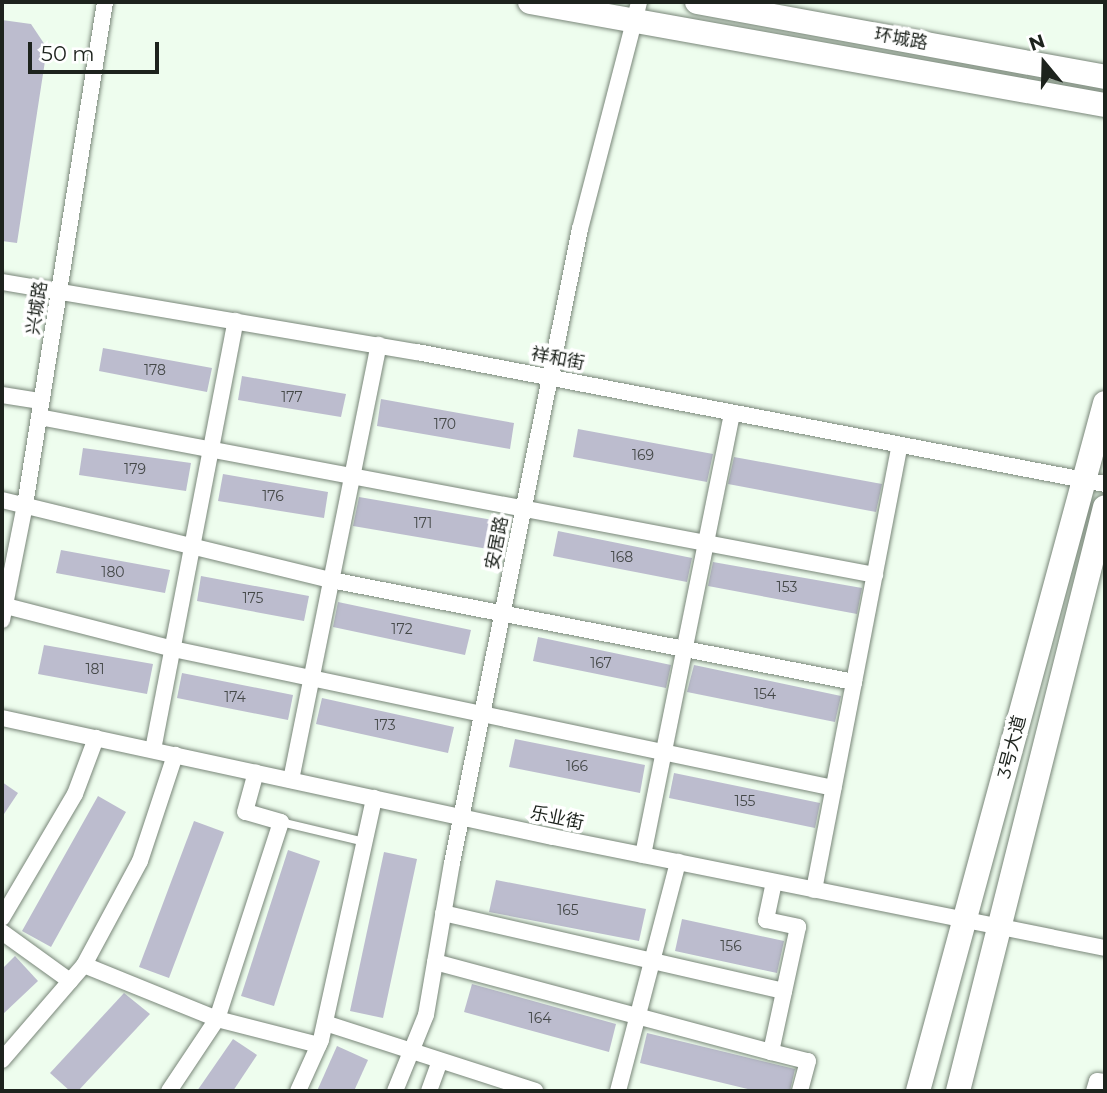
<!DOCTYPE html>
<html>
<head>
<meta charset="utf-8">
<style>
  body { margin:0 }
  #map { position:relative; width:1107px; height:1093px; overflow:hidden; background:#eefdee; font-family:Montserrat,"Noto Sans SC",sans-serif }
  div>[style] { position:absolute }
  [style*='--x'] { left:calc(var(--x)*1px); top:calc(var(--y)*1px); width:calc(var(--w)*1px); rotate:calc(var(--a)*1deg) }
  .building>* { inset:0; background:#bcbcce }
  .roads { filter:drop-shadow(0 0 2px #798679) drop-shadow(0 0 2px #798679) }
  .service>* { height:8px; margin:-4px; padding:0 4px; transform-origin:4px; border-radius:4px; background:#fff }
  .minor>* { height:16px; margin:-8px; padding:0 8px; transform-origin:8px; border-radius:8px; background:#fff }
  .primary>* { height:24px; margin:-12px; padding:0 12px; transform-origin:12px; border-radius:12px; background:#fff }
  span { translate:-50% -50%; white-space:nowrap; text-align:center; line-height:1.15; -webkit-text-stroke:7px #fff; paint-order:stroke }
  .number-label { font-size:14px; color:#454949 }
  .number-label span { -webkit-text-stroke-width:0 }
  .street-label { font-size:18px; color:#1d231d }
  .frame { position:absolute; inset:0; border:4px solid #1d231d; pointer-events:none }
  .north { position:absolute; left:1009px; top:28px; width:70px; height:70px; -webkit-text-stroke:5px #fff; paint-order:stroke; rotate:341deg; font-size:19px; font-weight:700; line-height:28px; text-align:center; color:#1d231d }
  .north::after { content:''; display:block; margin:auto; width:24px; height:32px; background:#1d231d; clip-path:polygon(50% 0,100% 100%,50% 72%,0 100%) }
  .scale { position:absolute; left:28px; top:42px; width:131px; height:32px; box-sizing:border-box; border:4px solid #1d231d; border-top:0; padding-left:9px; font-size:21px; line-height:24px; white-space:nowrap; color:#1d231d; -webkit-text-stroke:5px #fff; paint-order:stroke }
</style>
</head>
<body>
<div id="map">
  <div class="building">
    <i style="clip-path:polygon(2px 20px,31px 24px,47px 48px,17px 243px,2px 241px)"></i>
    <i style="clip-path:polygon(103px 348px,212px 368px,207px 392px,99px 371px)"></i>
    <i style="clip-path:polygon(242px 376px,346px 394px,341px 417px,238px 400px)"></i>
    <i style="clip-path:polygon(381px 399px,514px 423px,510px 449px,377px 426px)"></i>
    <i style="clip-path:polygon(578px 429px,713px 454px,707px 482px,573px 457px)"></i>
    <i style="clip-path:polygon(83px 448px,191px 463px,186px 491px,79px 475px)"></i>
    <i style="clip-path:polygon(734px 457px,882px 484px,876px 512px,728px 484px)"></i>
    <i style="clip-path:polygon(223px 474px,328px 492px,324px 518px,218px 501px)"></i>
    <i style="clip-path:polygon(359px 497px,493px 520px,488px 549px,353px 526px)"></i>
    <i style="clip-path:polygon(558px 531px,692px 558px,687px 582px,553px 556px)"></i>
    <i style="clip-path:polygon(61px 550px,170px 570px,165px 593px,56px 573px)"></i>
    <i style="clip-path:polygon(713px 562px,862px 588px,857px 614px,708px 586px)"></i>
    <i style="clip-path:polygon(201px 576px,309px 596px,304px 621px,197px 601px)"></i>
    <i style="clip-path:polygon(338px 602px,471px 630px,465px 655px,333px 627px)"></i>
    <i style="clip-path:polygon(538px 637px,671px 665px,666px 688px,533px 661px)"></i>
    <i style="clip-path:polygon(44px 645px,153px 664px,147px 694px,38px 674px)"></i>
    <i style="clip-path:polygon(694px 665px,841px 696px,835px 722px,687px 692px)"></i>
    <i style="clip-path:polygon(182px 673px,293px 695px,288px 720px,177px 698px)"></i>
    <i style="clip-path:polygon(322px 698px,454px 727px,448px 753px,316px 724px)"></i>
    <i style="clip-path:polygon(515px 739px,645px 765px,640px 793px,509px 767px)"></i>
    <i style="clip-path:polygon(674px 773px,820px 803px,815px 828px,669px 798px)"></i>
    <i style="clip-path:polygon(2px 782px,18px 793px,2px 817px)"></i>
    <i style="clip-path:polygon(98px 796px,126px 812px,51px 947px,22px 931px)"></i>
    <i style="clip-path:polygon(194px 821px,224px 832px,169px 978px,139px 967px)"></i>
    <i style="clip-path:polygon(288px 850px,320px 861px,274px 1006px,241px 996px)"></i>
    <i style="clip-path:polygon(384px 852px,417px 859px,383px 1018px,350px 1011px)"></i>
    <i style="clip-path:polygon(496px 880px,646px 909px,639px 941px,489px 912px)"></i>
    <i style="clip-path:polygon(682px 919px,784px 941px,777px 973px,675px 951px)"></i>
    <i style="clip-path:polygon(15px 956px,38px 981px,2px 1015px,2px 969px)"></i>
    <i style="clip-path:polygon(472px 984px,616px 1024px,609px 1052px,464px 1012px)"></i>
    <i style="clip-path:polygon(124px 993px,150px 1014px,78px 1091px,70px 1091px,50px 1073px)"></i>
    <i style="clip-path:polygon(647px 1033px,795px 1069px,790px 1091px,756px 1091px,640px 1063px)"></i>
    <i style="clip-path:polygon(233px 1039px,257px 1055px,233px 1091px,197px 1091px)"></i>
    <i style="clip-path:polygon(337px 1046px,368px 1060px,354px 1091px,317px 1091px)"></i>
  </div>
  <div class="roads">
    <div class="service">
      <i style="--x:281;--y:822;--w:86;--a:13.4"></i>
    </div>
    <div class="minor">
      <i style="--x:2;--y:282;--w:421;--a:9.6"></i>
      <i style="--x:417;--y:352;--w:701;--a:10.86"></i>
      <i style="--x:2;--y:395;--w:39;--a:9"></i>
      <i style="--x:39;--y:417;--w:851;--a:10.7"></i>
      <i style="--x:2;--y:500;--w:339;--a:13.7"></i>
      <i style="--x:331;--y:580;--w:533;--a:11.04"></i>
      <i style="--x:2;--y:605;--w:177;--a:14.4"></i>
      <i style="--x:173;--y:649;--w:675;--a:11.88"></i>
      <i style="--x:2;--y:620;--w:117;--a:-78.7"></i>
      <i style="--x:25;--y:505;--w:509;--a:-80.96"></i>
      <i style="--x:2;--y:718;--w:564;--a:12.19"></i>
      <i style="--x:553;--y:837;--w:563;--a:11.37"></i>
      <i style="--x:153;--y:750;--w:437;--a:-79.1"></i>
      <i style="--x:291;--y:780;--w:444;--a:-78.6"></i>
      <i style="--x:643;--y:855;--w:451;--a:-78.6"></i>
      <i style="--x:774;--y:882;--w:39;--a:102"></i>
      <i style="--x:766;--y:920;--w:33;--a:12"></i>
      <i style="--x:798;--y:927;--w:128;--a:102.2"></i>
      <i style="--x:771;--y:1052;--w:38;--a:14"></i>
      <i style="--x:808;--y:1061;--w:31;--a:105"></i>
      <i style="--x:814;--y:890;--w:453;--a:-79.1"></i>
      <i style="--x:443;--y:913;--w:350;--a:12.9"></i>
      <i style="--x:2;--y:918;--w:144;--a:-59.5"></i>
      <i style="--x:75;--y:794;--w:60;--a:-69.4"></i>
      <i style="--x:2;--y:932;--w:84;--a:35.8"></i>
      <i style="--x:435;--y:962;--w:348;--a:15"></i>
      <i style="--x:84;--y:965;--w:144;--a:22.1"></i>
      <i style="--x:217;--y:1019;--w:105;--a:14.3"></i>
      <i style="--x:325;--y:1023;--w:221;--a:17.9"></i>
      <i style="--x:2;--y:1060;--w:125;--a:-49.2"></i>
      <i style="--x:84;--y:965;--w:118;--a:-61.7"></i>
      <i style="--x:140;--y:861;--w:112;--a:-71.7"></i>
      <i style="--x:169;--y:1091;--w:87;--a:-56.3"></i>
      <i style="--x:217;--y:1019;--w:207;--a:-72"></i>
      <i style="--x:281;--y:822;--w:37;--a:-164"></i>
      <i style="--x:245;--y:812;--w:41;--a:-74.6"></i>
      <i style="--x:298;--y:1091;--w:56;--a:-65.7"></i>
      <i style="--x:321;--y:1040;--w:248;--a:-77.6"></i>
      <i style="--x:395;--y:1091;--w:82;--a:-67.8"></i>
      <i style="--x:426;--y:1015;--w:154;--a:-80.3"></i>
      <i style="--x:452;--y:863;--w:647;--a:-78.59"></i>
      <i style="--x:580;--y:229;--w:235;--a:-75.4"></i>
      <i style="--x:429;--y:1091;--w:30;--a:-70"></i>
      <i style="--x:618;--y:1091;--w:237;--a:-75.3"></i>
      <i style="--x:1094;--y:1091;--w:10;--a:-73"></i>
      <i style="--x:1097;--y:1081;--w:8;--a:7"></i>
    </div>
    <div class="primary">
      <i style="--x:530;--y:2;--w:584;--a:10.16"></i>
      <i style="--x:697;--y:2;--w:415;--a:10.4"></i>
      <i style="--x:918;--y:1091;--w:713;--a:-74.79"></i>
      <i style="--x:958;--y:1091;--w:602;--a:-75.87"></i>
    </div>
  </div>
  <div class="number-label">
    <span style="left:155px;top:370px">178</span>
    <span style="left:292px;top:397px">177</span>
    <span style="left:445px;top:424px">170</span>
    <span style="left:643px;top:455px">169</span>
    <span style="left:135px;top:469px">179</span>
    <span style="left:273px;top:496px">176</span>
    <span style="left:423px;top:523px">171</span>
    <span style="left:622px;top:557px">168</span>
    <span style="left:113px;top:572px">180</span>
    <span style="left:787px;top:587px">153</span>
    <span style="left:253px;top:598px">175</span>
    <span style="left:402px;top:629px">172</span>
    <span style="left:601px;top:663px">167</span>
    <span style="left:95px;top:669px">181</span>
    <span style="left:765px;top:694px">154</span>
    <span style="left:235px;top:697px">174</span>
    <span style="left:385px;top:725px">173</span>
    <span style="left:577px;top:766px">166</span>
    <span style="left:745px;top:801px">155</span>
    <span style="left:568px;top:910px">165</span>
    <span style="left:731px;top:946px">156</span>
    <span style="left:540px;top:1018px">164</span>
  </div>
  <div class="street-label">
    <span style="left:901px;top:39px;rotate:10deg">环城路</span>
    <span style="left:37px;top:308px;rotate:-81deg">兴城路</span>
    <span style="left:558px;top:359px;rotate:11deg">祥和街</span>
    <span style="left:497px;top:543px;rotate:-79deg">安居路</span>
    <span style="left:1012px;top:747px;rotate:-75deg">3号大道</span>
    <span style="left:557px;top:818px;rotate:12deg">乐业街</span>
  </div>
  <div class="frame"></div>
  <div class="north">N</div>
  <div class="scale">50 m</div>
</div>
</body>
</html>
